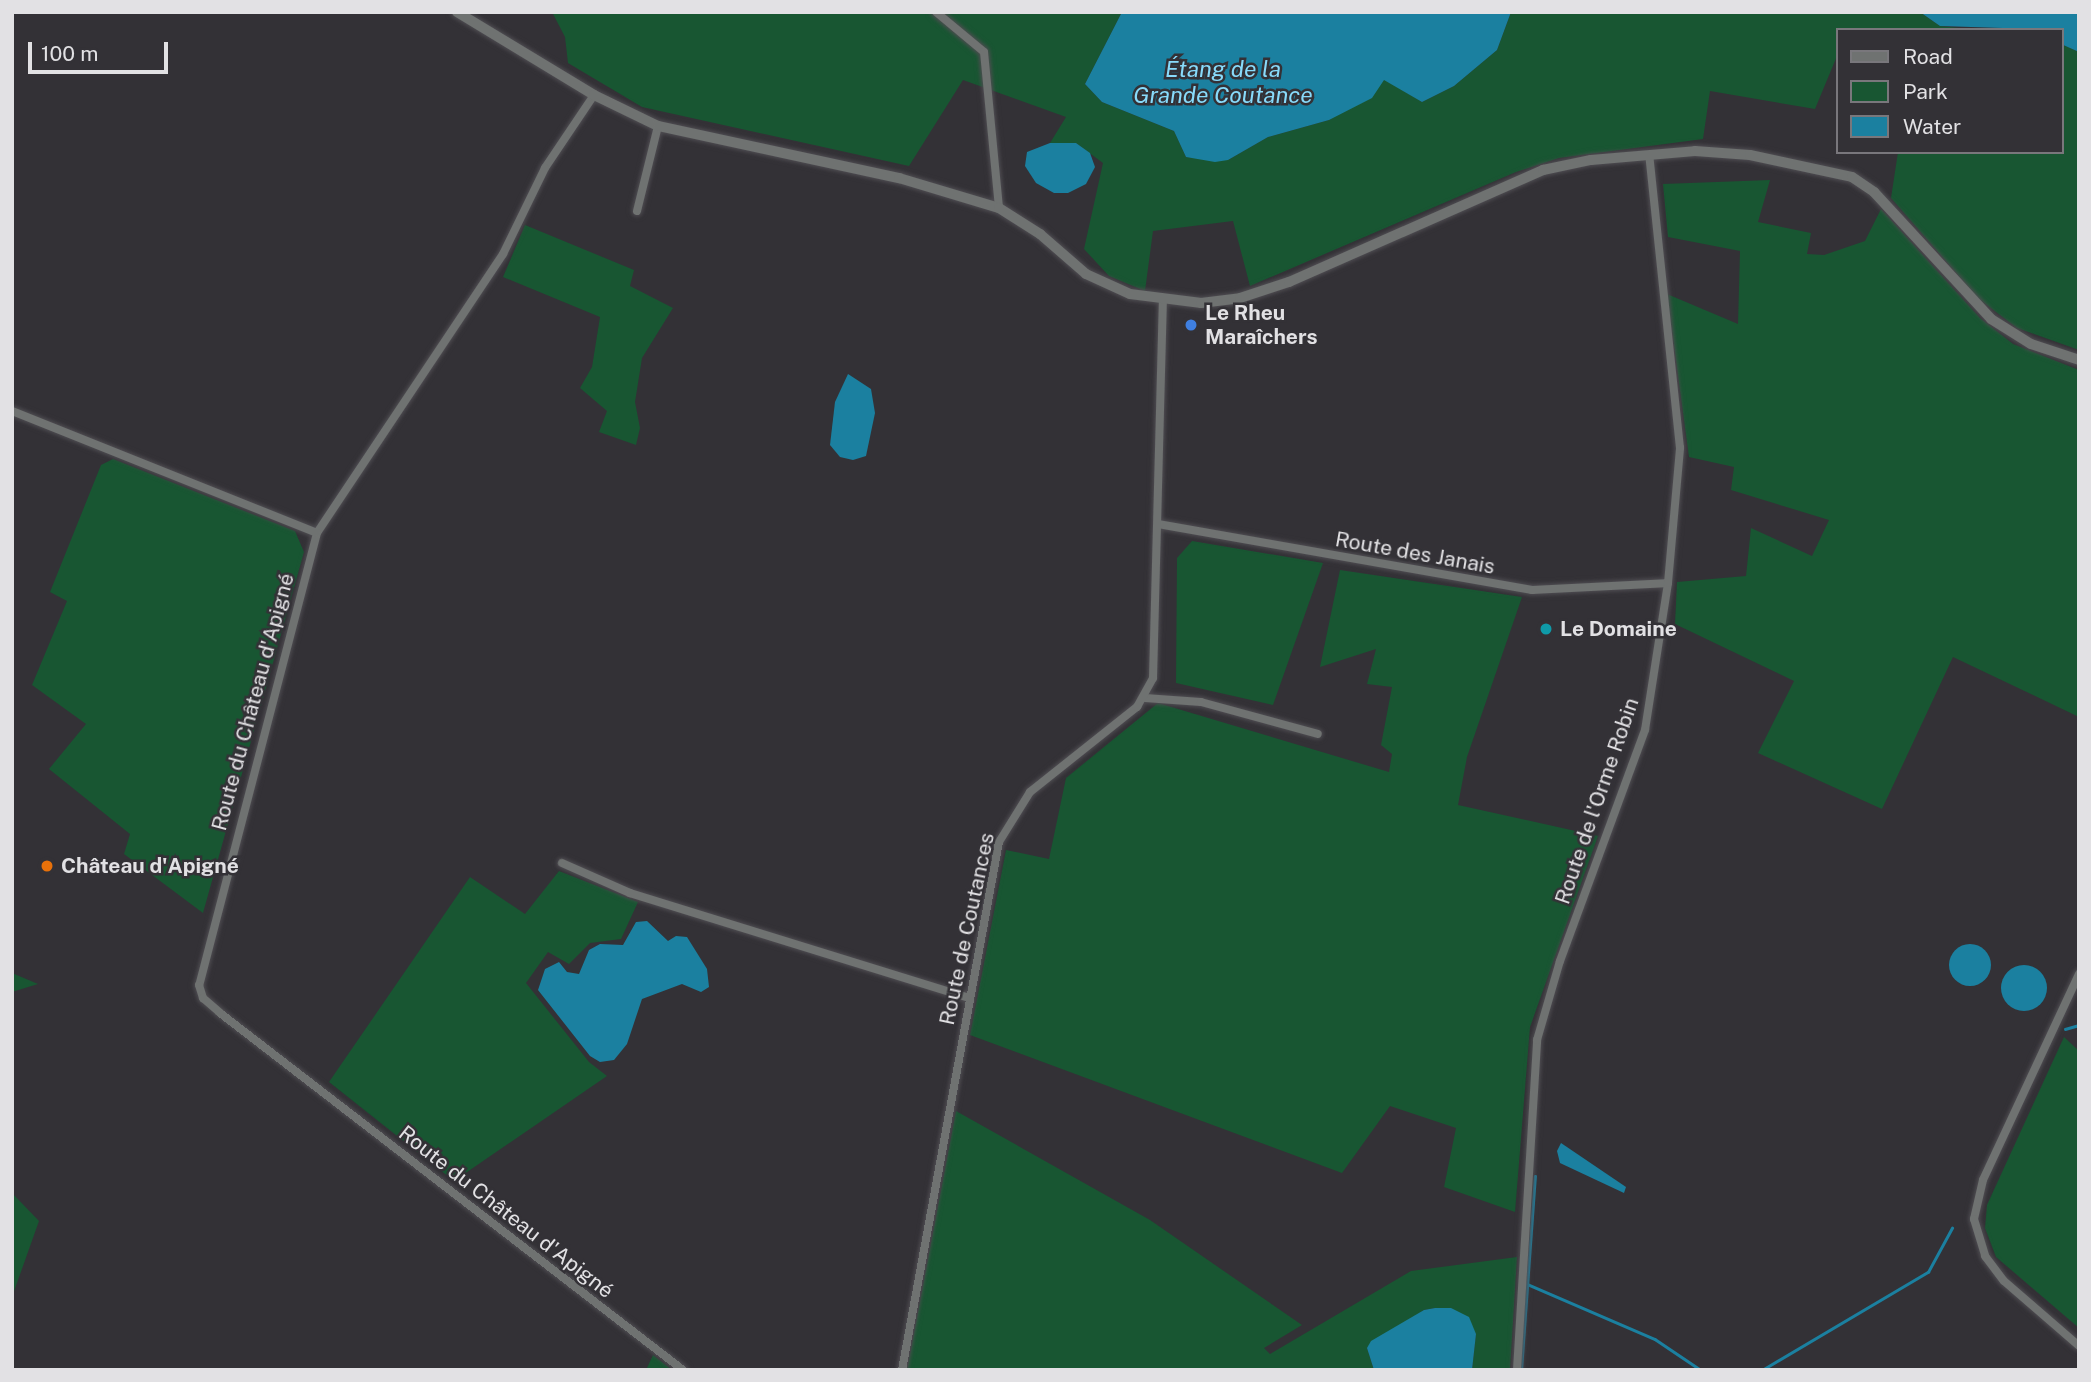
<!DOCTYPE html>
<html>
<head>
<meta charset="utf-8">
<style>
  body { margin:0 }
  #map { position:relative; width:2091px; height:1382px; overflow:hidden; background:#333136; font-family:"Public Sans",sans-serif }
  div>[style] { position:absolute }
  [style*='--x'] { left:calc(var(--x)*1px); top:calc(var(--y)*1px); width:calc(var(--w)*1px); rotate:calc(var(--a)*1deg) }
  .green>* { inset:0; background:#185632 }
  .water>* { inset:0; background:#1b80a0 }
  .round { border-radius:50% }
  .stream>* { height:2.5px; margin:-1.25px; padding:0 1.25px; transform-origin:1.25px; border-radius:1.25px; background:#1b80a0 }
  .roads { filter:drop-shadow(0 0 2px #4f4d52) drop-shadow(0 0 2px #4f4d52) }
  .minor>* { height:8px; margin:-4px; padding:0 4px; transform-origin:4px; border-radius:4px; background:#6f7271 }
  .tertiary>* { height:10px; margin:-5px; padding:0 5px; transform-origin:5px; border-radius:5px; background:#6f7271 }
  .dots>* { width:19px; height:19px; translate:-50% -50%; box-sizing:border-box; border:4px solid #333136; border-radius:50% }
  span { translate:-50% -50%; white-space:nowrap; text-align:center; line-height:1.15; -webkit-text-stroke:5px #333136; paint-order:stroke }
  .poi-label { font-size:21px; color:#e2e1e4; font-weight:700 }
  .left { translate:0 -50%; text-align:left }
  .street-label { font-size:21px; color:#e2e1e4 }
  .water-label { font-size:23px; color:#88dbfb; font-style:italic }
  .frame { position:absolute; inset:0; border:14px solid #e2e1e4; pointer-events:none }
  .legend { position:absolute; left:1836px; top:28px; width:228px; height:126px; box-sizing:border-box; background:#333136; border:2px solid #79777c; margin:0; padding:9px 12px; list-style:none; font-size:21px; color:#e2e1e4 }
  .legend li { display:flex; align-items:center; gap:14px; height:35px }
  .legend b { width:35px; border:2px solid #79777c }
  .scale { position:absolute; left:28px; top:42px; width:140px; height:32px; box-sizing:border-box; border:4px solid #e2e1e4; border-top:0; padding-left:9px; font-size:21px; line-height:24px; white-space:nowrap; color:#e2e1e4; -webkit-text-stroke:5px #333136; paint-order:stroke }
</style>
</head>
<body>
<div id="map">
  <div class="green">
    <i style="clip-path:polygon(552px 12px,1122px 12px,1085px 84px,1102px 102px,1174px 131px,1186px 157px,1228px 160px,1268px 137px,1329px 120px,1384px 79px,1422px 102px,1454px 86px,1497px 50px,1511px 12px,1920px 12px,1940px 26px,1978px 30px,1837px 30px,1837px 56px,1815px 109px,1710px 91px,1703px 139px,1559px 158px,1516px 172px,1250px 286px,1233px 221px,1153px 231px,1145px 291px,1109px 276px,1084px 249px,1103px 163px,1076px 143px,1050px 143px,1066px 117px,963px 80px,909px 166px,642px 107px,568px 63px,565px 37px)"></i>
    <i style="clip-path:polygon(2061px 44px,2079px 52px,2079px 350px,2017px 328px,1979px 299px,1891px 198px,1898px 152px,2061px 152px)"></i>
    <i style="clip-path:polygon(1770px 180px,1758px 222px,1811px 233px,1807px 254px,1824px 255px,1865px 241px,1881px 209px,1980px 318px,2013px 344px,2079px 370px,2079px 717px,1953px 657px,1882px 809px,1758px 753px,1794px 681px,1675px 624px,1677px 582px,1746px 576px,1751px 528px,1812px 556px,1829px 520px,1731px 490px,1734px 467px,1689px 457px,1667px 294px,1738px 324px,1740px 251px,1668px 237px,1663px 184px)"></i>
    <i style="clip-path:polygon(525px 225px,634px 270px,630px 286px,673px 308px,642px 358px,635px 402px,640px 428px,636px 445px,599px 432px,607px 411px,580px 388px,592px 367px,600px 317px,503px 277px)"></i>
    <i style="clip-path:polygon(113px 459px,295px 531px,304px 552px,203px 913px,124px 854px,130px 834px,49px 769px,86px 724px,32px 685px,67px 601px,50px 592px,101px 465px)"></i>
    <i style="clip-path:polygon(1192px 541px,1323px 563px,1273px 705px,1176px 683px,1177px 558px)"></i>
    <i style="clip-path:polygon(1340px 570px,1522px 597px,1467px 757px,1458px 805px,1598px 836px,1530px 1027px,1515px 1212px,1444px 1187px,1456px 1128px,1390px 1106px,1342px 1173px,970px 1035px,1006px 850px,1049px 859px,1066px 778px,1158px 703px,1389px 772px,1392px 754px,1381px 745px,1392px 687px,1367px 684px,1376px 649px,1320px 667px)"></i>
    <i style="clip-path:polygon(559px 871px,638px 902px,621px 939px,590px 943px,569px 964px,548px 952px,526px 983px,589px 1062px,607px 1076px,454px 1181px,329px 1082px,470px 877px,525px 914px)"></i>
    <i style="clip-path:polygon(12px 973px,38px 984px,12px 992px)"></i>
    <i style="clip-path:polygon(2064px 1037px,2079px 1051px,2079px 1328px,1996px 1257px,1985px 1228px,1987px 1205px)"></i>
    <i style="clip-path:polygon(956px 1111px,1150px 1220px,1302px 1325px,1264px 1348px,1270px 1354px,1411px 1271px,1517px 1257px,1510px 1370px,1472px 1370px,1476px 1334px,1451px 1308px,1435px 1308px,1424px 1310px,1367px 1348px,1374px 1370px,907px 1370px)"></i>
    <i style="clip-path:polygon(12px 1193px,39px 1221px,12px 1297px)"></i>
    <i style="clip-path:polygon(653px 1355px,672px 1370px,646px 1370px)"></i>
  </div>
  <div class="water">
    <i style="clip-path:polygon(1122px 12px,1511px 12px,1497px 50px,1454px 86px,1422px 102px,1384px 80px,1372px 98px,1329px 120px,1268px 137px,1228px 160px,1215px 162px,1186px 157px,1174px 131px,1102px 102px,1085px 84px)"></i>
    <i style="clip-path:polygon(1920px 12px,2079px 12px,2079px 52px,2061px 44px,2061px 30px,1940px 26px)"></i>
    <i style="clip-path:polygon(1050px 143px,1076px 143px,1090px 153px,1095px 167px,1086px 184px,1068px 193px,1054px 193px,1036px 183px,1025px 166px,1027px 152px)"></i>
    <i style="clip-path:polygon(848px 374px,871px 389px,875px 413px,866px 456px,853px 460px,840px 457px,830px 445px,835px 402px)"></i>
    <i style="clip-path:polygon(647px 921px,668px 941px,676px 936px,687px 937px,707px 969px,709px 987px,701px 992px,682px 984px,642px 999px,627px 1044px,614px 1060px,600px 1062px,590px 1056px,538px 990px,545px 969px,559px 962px,567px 972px,579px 974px,589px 950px,600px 944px,623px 945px,636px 922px)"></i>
    <i class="round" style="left:1949px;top:944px;width:42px;height:42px"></i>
    <i class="round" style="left:2001px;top:965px;width:46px;height:46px"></i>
    <i style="clip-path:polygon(1561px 1143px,1626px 1187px,1624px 1193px,1560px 1163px,1557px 1151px)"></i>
    <i style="clip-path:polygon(1435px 1308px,1451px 1308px,1469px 1317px,1476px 1334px,1472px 1370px,1374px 1370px,1367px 1348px,1371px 1341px,1424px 1310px)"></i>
  </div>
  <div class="stream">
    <i style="--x:2065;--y:1029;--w:15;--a:-16"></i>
    <i style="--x:1527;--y:1284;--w:139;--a:23.3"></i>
    <i style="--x:1655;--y:1339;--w:55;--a:34"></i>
    <i style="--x:1521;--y:1370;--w:194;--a:-85.9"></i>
    <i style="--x:1762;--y:1370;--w:193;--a:-30.6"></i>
    <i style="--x:1928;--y:1272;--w:50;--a:-61.4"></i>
  </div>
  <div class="roads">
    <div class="minor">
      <i style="--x:936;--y:12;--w:62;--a:39.8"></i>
      <i style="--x:984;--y:52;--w:157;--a:84.5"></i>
      <i style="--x:594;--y:95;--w:88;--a:123.9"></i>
      <i style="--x:545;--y:168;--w:96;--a:116"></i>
      <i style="--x:503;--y:254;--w:335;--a:123.7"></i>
      <i style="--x:317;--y:533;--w:467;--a:104.6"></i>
      <i style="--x:199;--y:985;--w:14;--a:73"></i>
      <i style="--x:203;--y:998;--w:23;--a:41"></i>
      <i style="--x:220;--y:1013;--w:585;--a:37.63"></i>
      <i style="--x:637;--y:211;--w:88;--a:-76.1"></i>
      <i style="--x:12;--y:411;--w:328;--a:21.8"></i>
      <i style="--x:1158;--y:524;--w:380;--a:10"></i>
      <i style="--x:1532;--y:590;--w:136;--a:-2.9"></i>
      <i style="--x:1145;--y:698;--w:56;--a:4.1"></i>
      <i style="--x:1201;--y:702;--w:121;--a:15.3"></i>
      <i style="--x:562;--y:863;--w:74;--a:23.8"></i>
      <i style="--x:630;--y:893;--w:355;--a:17.2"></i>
      <i style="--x:2079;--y:974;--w:227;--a:115"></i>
      <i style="--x:1983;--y:1180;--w:40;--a:103"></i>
      <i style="--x:1974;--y:1219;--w:39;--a:73"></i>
      <i style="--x:1985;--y:1256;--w:31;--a:53"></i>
      <i style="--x:2004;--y:1281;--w:99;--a:40.9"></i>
      <i style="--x:902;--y:1370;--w:537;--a:-79.59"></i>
      <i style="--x:999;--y:842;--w:59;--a:-58.2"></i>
      <i style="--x:1030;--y:792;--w:137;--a:-38.5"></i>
      <i style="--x:1137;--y:707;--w:33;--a:-61"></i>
      <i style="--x:1153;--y:678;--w:377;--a:-88.5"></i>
      <i style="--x:1517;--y:1370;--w:331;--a:-86.5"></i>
      <i style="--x:1537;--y:1040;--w:82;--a:-73.8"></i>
      <i style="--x:1560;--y:961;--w:246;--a:-69.8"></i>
      <i style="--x:1645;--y:730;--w:149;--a:-81.1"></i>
      <i style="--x:1668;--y:583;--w:136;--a:-84.9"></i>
      <i style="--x:1680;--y:448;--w:295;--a:-96"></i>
    </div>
    <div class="tertiary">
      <i style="--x:457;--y:12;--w:160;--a:31.2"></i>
      <i style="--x:594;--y:95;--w:71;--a:25.8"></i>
      <i style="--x:658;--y:126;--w:247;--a:12.2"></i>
      <i style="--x:899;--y:178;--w:104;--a:16.7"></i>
      <i style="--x:999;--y:208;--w:49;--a:32.4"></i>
      <i style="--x:1040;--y:234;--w:61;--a:41"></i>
      <i style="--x:1086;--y:274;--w:48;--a:24.4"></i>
      <i style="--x:1130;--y:294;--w:72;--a:7.2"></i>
      <i style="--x:1201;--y:303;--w:39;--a:-7"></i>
      <i style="--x:1240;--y:298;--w:52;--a:-18.1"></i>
      <i style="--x:1289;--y:282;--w:278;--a:-23.8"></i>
      <i style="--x:1543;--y:170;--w:49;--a:-11.8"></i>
      <i style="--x:1591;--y:160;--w:104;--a:-4.9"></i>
      <i style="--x:1695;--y:151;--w:55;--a:4.2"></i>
      <i style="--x:1750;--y:155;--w:104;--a:12.2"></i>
      <i style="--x:1852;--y:177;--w:27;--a:34"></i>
      <i style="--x:1874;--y:192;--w:173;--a:47.3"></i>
      <i style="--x:1991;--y:319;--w:47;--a:32"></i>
      <i style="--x:2031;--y:344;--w:51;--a:18.4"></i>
    </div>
  </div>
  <div class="dots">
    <i style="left:1191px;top:325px;background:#3f7fe0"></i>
    <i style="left:1546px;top:629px;background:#0f9aa8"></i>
    <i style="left:47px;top:866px;background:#e8710a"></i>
  </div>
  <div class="poi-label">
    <span class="left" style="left:1205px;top:325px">Le Rheu<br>Maraîchers</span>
    <span class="left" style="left:1560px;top:629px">Le Domaine</span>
    <span class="left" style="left:61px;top:866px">Château d'Apigné</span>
  </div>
  <div class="street-label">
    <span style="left:1415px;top:553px;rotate:10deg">Route des Janais</span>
    <span style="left:253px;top:702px;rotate:-75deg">Route du Château d'Apigné</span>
    <span style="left:1597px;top:801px;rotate:-71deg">Route de l'Orme Robin</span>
    <span style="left:967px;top:929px;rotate:-78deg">Route de Coutances</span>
    <span style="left:506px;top:1212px;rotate:38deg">Route du Château d'Apigné</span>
  </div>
  <div class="water-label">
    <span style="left:1223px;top:82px">Étang de la<br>Grande Coutance</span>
  </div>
  <div class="frame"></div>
  <ul class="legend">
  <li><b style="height:9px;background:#6f7271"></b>Road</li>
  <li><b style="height:19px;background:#185632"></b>Park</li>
  <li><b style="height:19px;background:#1b80a0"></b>Water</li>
  </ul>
  <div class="scale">100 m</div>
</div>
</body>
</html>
